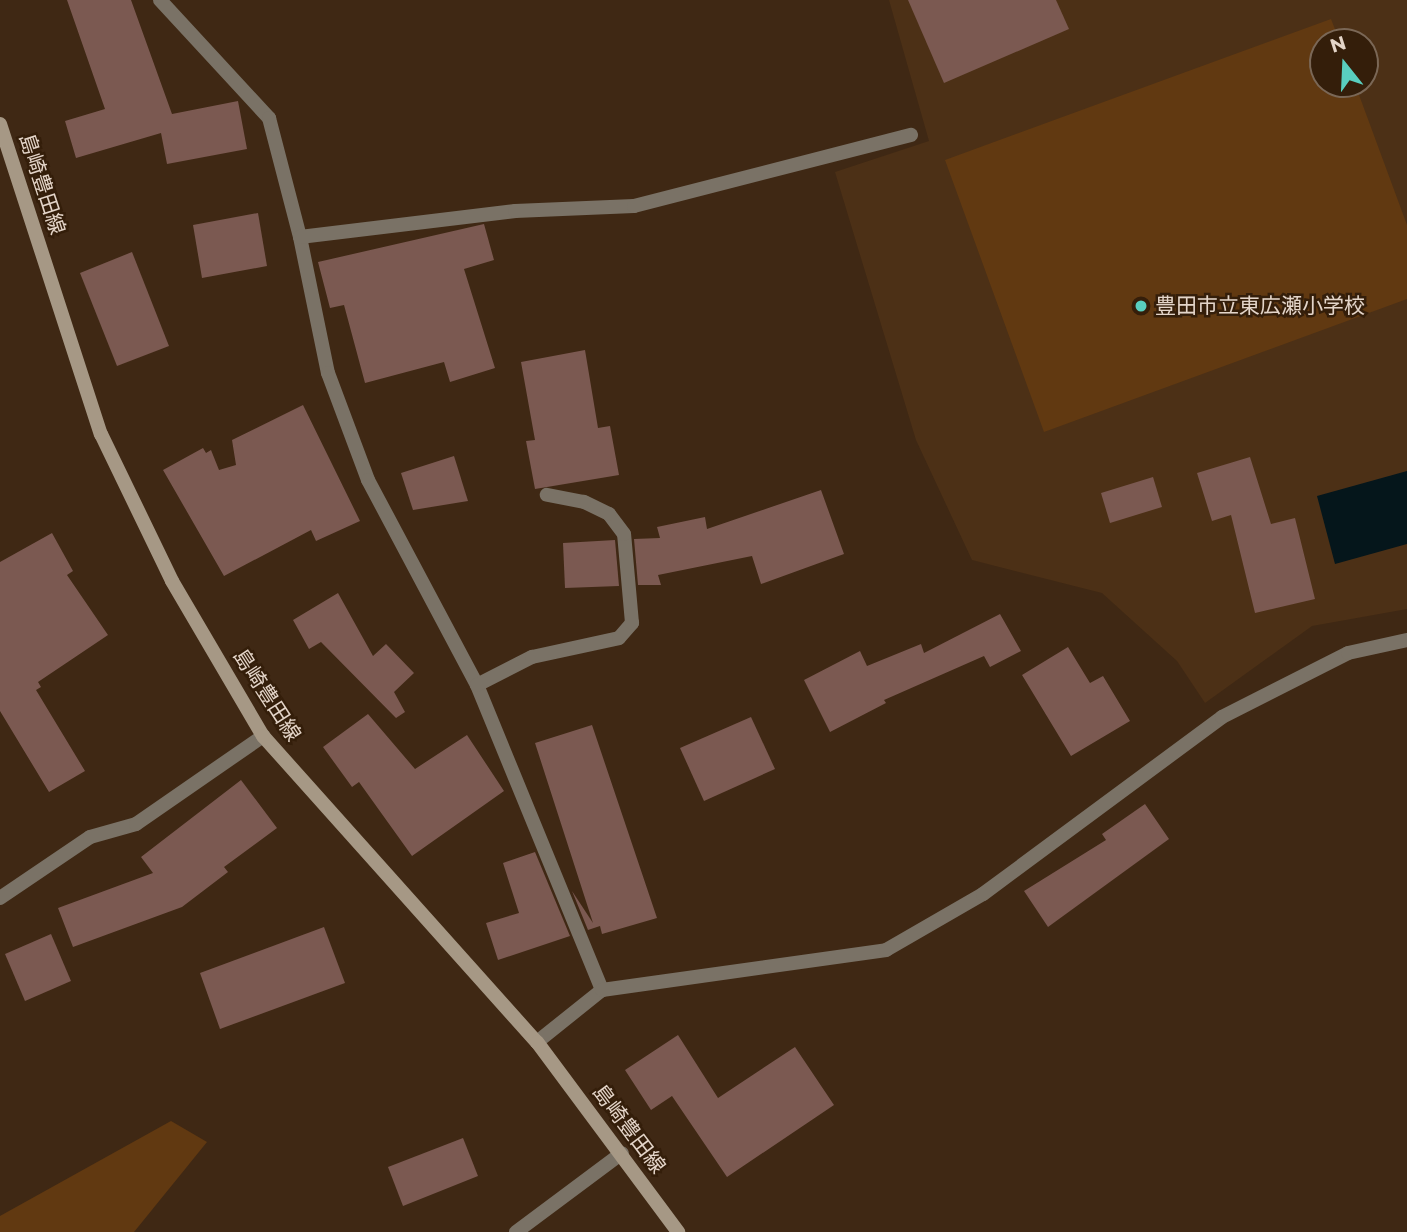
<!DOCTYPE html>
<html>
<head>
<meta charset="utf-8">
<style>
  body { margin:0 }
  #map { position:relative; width:1407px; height:1232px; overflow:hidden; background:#3f2814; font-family:Montserrat,"Noto Sans JP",sans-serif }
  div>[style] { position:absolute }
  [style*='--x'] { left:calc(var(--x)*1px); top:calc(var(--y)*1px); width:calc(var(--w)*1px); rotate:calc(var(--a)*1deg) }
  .built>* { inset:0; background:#4c3016 }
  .green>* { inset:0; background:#613911 }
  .water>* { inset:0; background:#05161b }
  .building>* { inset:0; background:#7b5951 }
  .minor>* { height:14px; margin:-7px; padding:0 7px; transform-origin:7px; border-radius:7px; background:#7a7266 }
  .secondary>* { height:14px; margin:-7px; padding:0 7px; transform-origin:7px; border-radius:7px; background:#a69885 }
  .dots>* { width:19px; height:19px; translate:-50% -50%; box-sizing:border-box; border:4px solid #341e0a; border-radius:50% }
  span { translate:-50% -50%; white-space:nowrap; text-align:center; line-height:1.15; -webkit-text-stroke:5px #341e0a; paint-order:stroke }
  .street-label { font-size:21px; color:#e4d5c9 }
  .poi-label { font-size:21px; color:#e4d5c9 }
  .left { translate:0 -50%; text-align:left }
  .north { position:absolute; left:1309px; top:28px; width:70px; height:70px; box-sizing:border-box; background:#341e0a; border:2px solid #7a6756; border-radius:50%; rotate:342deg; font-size:19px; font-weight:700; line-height:28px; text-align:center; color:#e4d5c9 }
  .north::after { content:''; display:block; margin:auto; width:24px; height:32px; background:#59cebf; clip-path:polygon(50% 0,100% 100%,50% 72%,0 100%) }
</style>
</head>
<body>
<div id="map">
  <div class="built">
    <i style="clip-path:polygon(evenodd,889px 0,1407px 0,1407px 609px,1312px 626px,1205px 703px,1177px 661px,1102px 593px,972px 560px,916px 440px,835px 172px,929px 141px,889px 0,1323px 42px,1365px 42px,1365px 84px,1323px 84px,1323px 42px)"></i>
  </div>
  <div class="green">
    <i style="clip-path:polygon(1331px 19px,1340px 42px,1323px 42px,1323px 84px,1355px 84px,1407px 225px,1407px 299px,1044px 432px,945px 160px)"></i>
    <i style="clip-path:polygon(171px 1121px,207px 1142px,134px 1232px,0 1232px,0 1216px)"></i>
  </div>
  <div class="water">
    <i style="clip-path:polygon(1407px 471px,1407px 544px,1335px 564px,1317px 496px)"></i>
  </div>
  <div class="building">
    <i style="clip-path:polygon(67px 0,131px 0,172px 114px,238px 101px,247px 149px,167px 164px,161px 133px,76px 158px,65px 121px,105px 109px)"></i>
    <i style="clip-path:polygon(908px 0,1056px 0,1069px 29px,944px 83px)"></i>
    <i style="clip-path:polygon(258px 213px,267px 266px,202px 278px,193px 225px)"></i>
    <i style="clip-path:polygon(484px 224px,494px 260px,464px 269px,495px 368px,450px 382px,444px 362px,365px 383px,344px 305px,330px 308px,318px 262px)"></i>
    <i style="clip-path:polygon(132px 252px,169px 346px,117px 366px,80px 273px)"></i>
    <i style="clip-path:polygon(585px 350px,598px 428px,610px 426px,619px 475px,535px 489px,526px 441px,535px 440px,521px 362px)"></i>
    <i style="clip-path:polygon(303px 405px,360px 521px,316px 541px,311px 530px,224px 576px,163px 470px,203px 448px,206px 453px,211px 450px,219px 470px,236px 465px,232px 440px)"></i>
    <i style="clip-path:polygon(454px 456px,468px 501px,413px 510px,401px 473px)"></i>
    <i style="clip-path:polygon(1250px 457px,1271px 524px,1295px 518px,1315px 599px,1255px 613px,1231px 515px,1212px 521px,1197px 473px)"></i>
    <i style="clip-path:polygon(1153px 477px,1162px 507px,1110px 523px,1101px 493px)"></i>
    <i style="clip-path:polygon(821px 490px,844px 554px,761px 584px,752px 556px,658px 575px,661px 585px,638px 585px,634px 539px,660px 538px,657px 527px,705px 517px,707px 529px)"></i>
    <i style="clip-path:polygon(52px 533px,73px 571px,67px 575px,108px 635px,38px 682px,41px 687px,36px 690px,85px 771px,49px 792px,0 711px,0 562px)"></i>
    <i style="clip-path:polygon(615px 540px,619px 586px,565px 588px,563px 543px)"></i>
    <i style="clip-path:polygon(338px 593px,373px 656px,386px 644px,414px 673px,394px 692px,405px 712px,396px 718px,321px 642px,309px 649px,293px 620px)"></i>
    <i style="clip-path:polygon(1000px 614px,1021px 651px,990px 667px,984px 656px,884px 700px,886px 703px,830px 732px,804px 680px,860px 651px,867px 666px,921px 644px,924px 653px)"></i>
    <i style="clip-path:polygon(1068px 647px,1090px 683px,1103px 676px,1130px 721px,1071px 756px,1022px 675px)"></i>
    <i style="clip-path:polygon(368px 714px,415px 769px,467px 735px,504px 791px,412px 856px,359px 782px,352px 787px,323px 747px)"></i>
    <i style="clip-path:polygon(751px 717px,775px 769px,704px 801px,680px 748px)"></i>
    <i style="clip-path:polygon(592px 725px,657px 918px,602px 934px,600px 926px,588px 930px,572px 891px,593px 923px,535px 743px)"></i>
    <i style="clip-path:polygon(241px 780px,277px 828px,224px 867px,228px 872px,182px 907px,73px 947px,58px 908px,153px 873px,141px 857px)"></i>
    <i style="clip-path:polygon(1145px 804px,1169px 839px,1048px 927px,1024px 891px,1106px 840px,1102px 834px)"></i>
    <i style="clip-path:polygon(535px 852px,570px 936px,498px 960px,486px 923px,519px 913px,503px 863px)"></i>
    <i style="clip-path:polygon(324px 927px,345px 983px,220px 1029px,200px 973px)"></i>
    <i style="clip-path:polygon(51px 934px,71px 981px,25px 1001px,5px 954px)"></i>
    <i style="clip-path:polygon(678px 1035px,718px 1098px,795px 1047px,834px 1105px,727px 1177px,672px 1096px,651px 1110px,625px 1070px)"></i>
    <i style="clip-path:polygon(463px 1138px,478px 1176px,403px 1206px,388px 1167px)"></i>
  </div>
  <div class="minor">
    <i style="--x:160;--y:0;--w:161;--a:47.3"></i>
    <i style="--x:269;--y:118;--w:123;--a:75.4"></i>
    <i style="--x:300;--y:237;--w:139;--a:78.4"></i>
    <i style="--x:328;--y:373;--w:114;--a:69.5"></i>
    <i style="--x:368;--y:480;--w:232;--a:62"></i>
    <i style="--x:477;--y:685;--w:330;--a:67.7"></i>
    <i style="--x:300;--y:237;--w:217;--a:-6.9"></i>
    <i style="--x:515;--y:211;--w:119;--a:-2.4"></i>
    <i style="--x:634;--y:206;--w:286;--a:-14.4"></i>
    <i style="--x:477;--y:685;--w:62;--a:-27"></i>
    <i style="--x:532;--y:657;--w:89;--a:-12.3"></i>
    <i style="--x:619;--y:638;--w:20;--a:-49"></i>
    <i style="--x:632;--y:623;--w:89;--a:-95.1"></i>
    <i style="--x:624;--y:534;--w:25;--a:-127"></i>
    <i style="--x:609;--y:514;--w:28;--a:-154"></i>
    <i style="--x:584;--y:502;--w:38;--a:-169"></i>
    <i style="--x:0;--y:898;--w:109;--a:-34.1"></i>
    <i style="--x:90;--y:837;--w:48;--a:-15.8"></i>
    <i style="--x:136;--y:824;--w:155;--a:-34.7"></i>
    <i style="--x:537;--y:1042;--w:83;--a:-38.7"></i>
    <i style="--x:602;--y:990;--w:287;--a:-8"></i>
    <i style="--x:886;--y:950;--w:112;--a:-30"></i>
    <i style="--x:983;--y:894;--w:297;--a:-36.5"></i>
    <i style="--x:1222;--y:717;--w:141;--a:-26.9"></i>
    <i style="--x:1348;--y:653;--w:60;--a:-12.4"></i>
    <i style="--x:516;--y:1232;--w:132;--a:-36.7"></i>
  </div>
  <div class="secondary">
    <i style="--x:0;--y:124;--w:326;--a:72"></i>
    <i style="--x:101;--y:434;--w:163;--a:64.2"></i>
    <i style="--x:172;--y:581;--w:180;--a:59.6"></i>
    <i style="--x:263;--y:736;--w:411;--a:48.2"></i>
    <i style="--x:537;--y:1042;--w:237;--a:53.4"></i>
  </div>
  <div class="dots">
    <i style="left:1141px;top:306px;background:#59cebf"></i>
  </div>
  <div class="street-label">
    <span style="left:42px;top:184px;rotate:72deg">島崎豊田線</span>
    <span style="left:267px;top:695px;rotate:57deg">島崎豊田線</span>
    <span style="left:629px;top:1129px;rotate:53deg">島崎豊田線</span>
  </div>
  <div class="poi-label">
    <span class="left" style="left:1155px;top:306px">豊田市立東広瀬小学校</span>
  </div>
  <div class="north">N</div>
</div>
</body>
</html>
